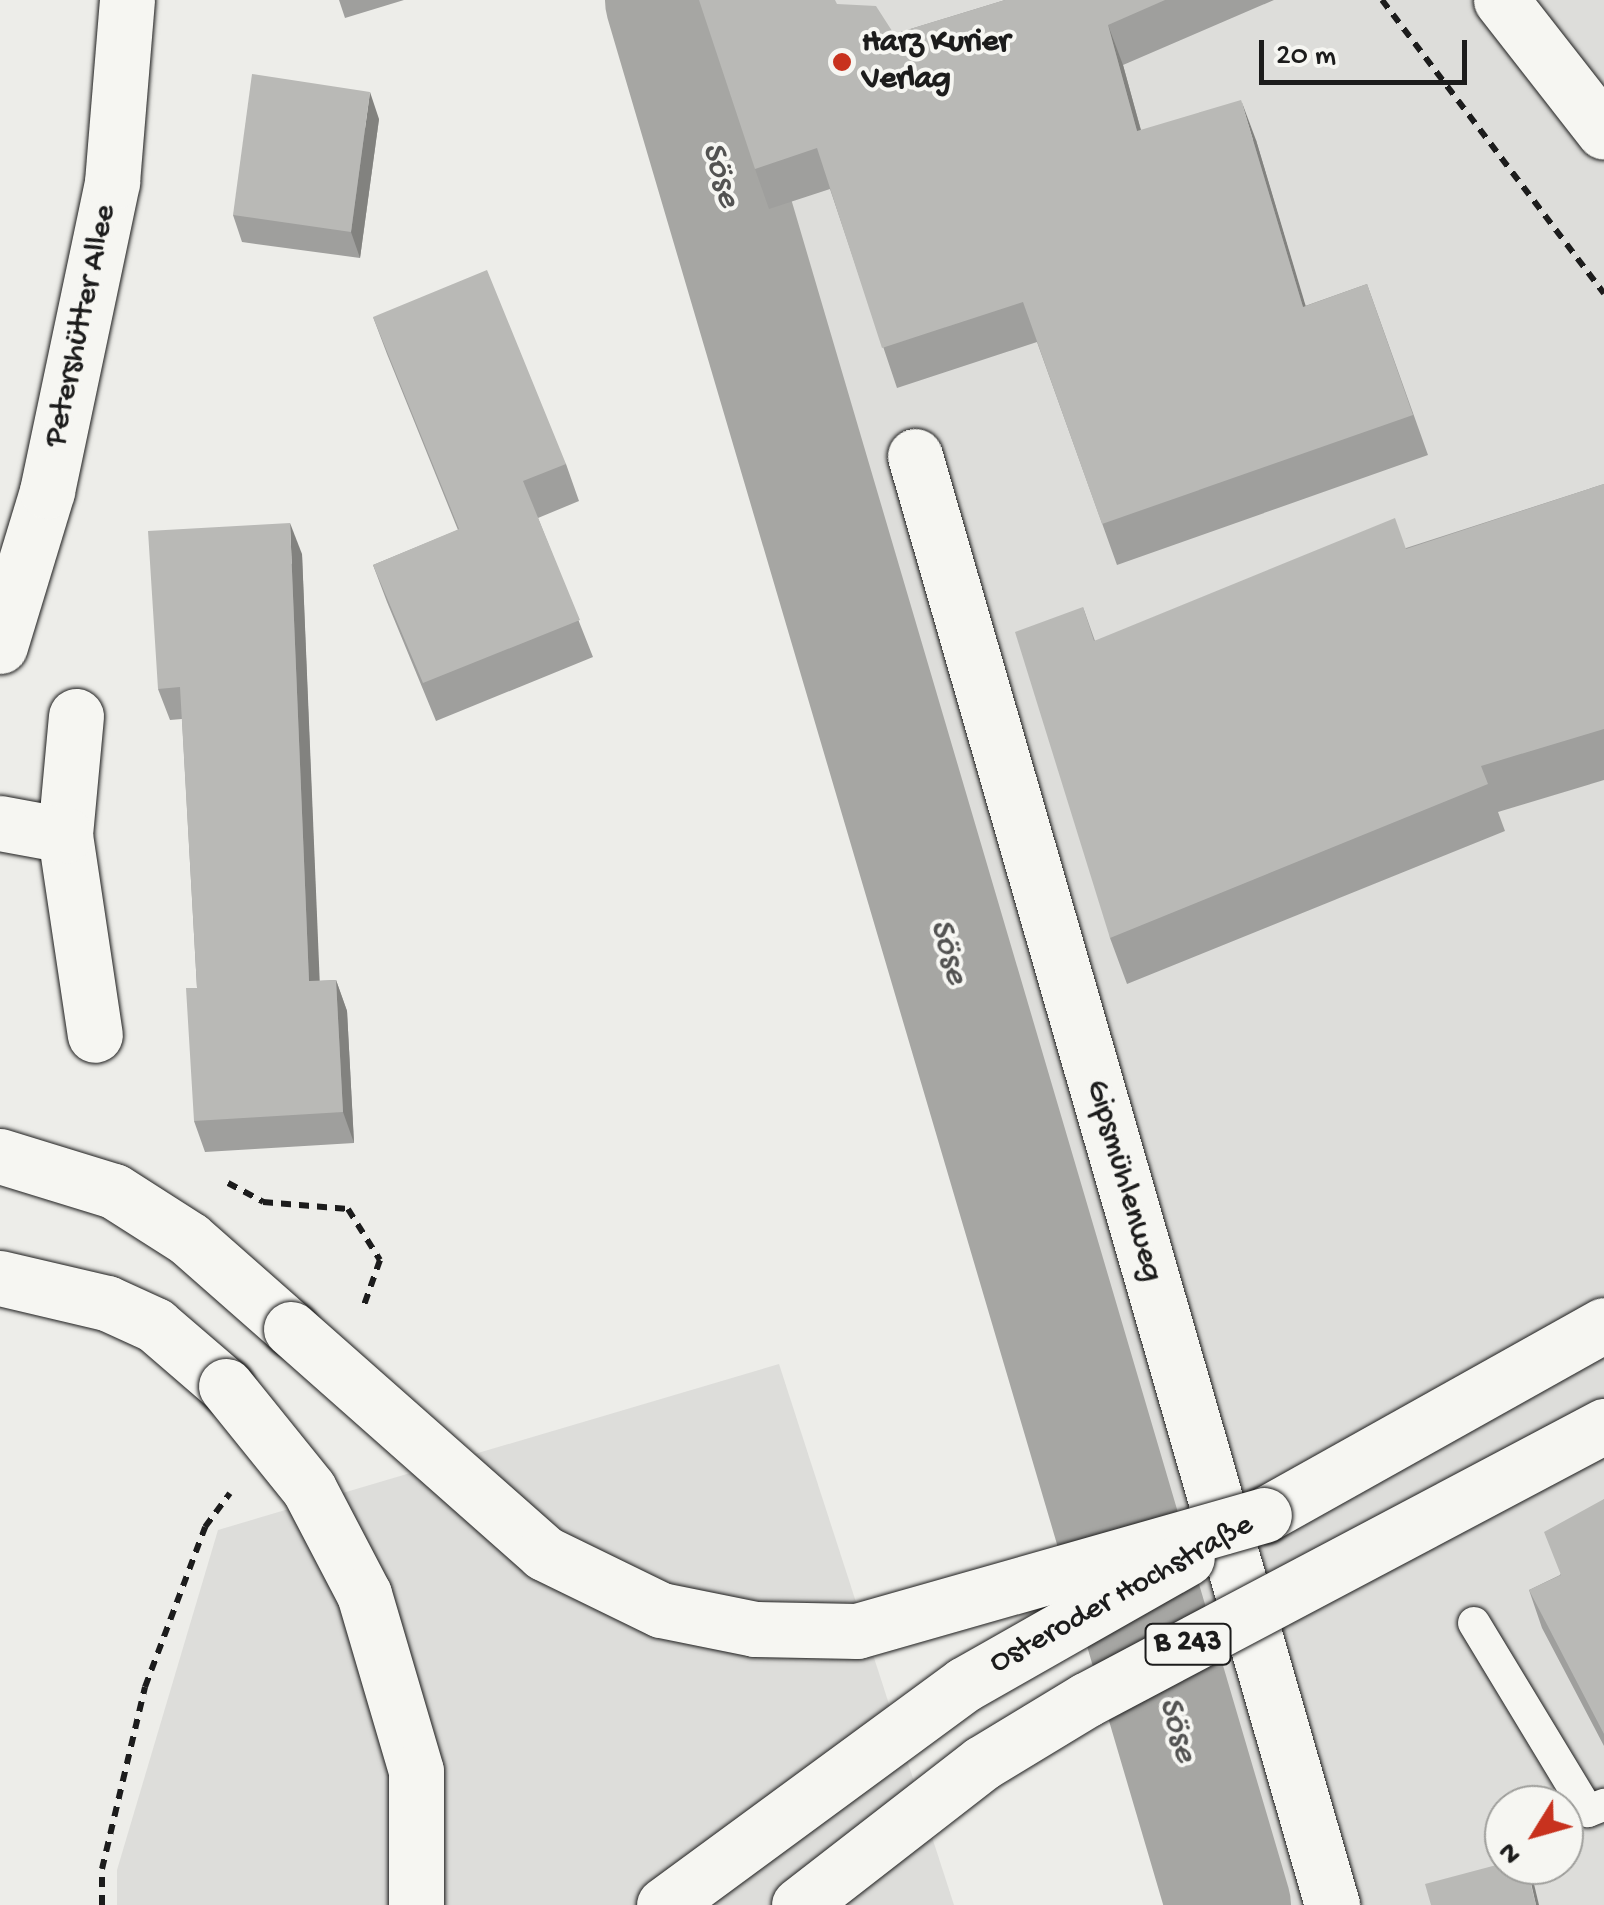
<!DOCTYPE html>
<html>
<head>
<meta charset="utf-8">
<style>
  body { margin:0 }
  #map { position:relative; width:1604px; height:1905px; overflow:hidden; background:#edede9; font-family:"Gochi Hand",sans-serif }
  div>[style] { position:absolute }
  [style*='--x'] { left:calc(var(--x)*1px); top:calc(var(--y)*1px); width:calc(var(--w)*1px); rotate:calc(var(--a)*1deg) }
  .built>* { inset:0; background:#ddddda }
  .river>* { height:125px; margin:-62.5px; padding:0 62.5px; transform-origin:62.5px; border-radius:62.5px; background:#a6a6a3 }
  .path>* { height:6px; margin-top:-3px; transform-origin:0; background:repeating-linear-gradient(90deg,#1c1c1c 0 10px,transparent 0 18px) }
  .roads { filter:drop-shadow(0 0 2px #1c1c1c) drop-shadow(0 0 2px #1c1c1c) }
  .service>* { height:32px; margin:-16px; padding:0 16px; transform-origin:16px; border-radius:16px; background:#f6f6f2 }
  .minor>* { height:55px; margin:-27.5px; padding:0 27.5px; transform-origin:27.5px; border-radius:27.5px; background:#f6f6f2 }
  .secondary>* { height:55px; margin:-27.5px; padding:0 27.5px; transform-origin:27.5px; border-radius:27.5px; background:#f6f6f2 }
  .trunk>* { height:55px; margin:-27.5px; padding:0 27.5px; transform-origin:27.5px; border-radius:27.5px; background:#f6f6f2 }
  .bridges { filter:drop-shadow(0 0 2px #1c1c1c) drop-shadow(0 0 2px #1c1c1c) }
  .trunk-bridge>* { height:55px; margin:-27.5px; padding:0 27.5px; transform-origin:27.5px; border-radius:27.5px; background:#f6f6f2 }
  .wall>* { inset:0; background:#9f9f9d }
  .shaded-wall>* { inset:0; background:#82827f }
  .building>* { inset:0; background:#b9b9b6 }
  .dots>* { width:28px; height:28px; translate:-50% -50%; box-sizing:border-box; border:5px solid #f6f6f2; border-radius:50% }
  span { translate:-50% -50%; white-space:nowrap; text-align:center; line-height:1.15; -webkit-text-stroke:8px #f6f6f2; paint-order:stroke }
  .shield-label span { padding:2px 8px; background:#f6f6f2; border:2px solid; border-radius:8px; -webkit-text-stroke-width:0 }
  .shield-label { font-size:30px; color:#1c1c1c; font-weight:700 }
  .poi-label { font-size:32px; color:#1c1c1c; font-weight:700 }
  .left { translate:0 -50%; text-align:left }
  .street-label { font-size:32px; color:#1c1c1c }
  .water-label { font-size:35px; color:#535352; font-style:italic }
  .north { position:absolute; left:1484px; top:1785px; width:100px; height:100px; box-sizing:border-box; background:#f6f6f2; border:2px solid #9f9f9c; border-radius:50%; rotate:233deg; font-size:28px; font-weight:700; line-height:40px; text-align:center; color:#1c1c1c }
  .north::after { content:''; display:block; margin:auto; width:35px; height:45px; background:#c8321e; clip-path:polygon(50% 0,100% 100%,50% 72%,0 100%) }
  .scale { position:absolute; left:1259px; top:40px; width:208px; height:45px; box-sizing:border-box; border:5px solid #1c1c1c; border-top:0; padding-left:12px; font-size:30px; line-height:35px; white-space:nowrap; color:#1c1c1c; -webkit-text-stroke:8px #f6f6f2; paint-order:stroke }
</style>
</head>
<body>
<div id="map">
  <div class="built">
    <i style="clip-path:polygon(evenodd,700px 0,1604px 0,1604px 1905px,1265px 1905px,769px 209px,700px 0,1504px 1805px,1564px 1805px,1564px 1865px,1504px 1865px,1504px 1805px)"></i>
    <i style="clip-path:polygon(779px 1364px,954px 1905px,117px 1905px,117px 1870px,218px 1530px)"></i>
  </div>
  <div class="river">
    <i style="--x:667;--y:0;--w:1986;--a:73.59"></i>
  </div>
  <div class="path">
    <i style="--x:1382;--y:0;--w:368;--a:52.9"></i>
    <i style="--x:228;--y:1183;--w:40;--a:28"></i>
    <i style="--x:263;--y:1202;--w:85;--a:4.7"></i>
    <i style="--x:348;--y:1209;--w:60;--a:57.9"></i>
    <i style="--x:380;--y:1260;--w:51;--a:109.5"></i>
    <i style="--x:102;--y:1905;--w:36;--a:-90"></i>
    <i style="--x:102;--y:1869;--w:187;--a:-76.7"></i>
    <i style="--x:145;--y:1687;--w:171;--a:-69.4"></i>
    <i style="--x:205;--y:1527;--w:42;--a:-53.7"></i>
  </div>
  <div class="roads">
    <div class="service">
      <i style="--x:1474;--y:1623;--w:220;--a:58.8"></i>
      <i style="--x:1588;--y:1811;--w:17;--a:-21"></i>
    </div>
    <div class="minor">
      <i style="--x:1501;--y:0;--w:167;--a:52"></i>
      <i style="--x:915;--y:456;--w:1508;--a:73.94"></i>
      <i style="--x:76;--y:716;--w:120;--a:95.3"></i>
      <i style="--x:65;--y:835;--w:202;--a:81.5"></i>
      <i style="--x:0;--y:823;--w:66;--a:10.5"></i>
    </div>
    <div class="secondary">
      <i style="--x:0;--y:646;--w:162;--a:-73.1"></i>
      <i style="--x:47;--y:491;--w:316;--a:-78.1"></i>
      <i style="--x:112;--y:182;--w:183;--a:-85.3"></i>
    </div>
    <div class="trunk">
      <i style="--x:0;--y:1156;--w:119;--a:17.1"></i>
      <i style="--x:114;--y:1191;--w:89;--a:32.6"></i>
      <i style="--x:189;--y:1239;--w:136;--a:41.4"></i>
      <i style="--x:0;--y:1278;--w:110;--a:13.2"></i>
      <i style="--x:107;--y:1303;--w:53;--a:24.6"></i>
      <i style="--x:155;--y:1325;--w:94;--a:40.7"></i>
      <i style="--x:1264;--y:1515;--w:389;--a:-29.2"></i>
    </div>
  </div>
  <div class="bridges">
    <div class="trunk-bridge">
      <i style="--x:291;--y:1329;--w:338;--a:41.5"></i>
      <i style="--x:544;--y:1553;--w:130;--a:26"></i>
      <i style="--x:661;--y:1610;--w:96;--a:11.4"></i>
      <i style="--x:755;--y:1629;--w:102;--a:1.1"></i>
      <i style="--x:857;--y:1631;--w:423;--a:-15.9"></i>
      <i style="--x:226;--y:1386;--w:132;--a:51.1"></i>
      <i style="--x:309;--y:1489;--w:119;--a:62.4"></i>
      <i style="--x:364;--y:1594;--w:184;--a:73.6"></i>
      <i style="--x:416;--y:1771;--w:134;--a:90"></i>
      <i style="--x:664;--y:1905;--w:373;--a:-36.3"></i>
      <i style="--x:965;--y:1684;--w:255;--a:-29.6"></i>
      <i style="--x:799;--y:1905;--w:232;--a:-37.8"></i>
      <i style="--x:982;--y:1763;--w:122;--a:-31.2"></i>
      <i style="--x:1086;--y:1700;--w:586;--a:-27.88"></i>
    </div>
  </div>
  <div class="wall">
    <i style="clip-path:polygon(339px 0,404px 0,345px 18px)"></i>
    <i style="clip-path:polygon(1005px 0,1274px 0,1123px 65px,1141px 130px,1256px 140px,1305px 306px,1367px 284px,1428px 455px,1117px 565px,1037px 342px,897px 388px,830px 189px,769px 209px,755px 169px,837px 4px,894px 34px)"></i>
    <i style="clip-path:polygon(379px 119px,360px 258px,242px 242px,233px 215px)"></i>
    <i style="clip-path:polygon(373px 317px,566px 464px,579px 501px,538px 518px,593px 657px,436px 721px,387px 602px,373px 565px,458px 530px,387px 354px)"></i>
    <i style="clip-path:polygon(1604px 484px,1604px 780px,1498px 812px,1505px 831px,1127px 984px,1110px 938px,1083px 607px,1095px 641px,1406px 548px)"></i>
    <i style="clip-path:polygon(302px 554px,319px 981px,336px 980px,347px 1011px,354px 1143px,205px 1152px,194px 1121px,197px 988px,182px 719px,170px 720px,158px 689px)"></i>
    <i style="clip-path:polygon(1604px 1499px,1604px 1746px,1542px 1628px,1529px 1590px,1560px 1575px)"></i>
  </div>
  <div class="shaded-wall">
    <i style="clip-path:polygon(1108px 25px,1123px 65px,1152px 171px,1137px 131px)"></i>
    <i style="clip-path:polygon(370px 92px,379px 119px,360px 258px,351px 232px)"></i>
    <i style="clip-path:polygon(1241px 100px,1256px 140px,1318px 347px,1303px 307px)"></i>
    <i style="clip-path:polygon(290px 523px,302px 554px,321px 1012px,309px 981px)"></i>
    <i style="clip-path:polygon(336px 980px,347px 1011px,354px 1143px,343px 1112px)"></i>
    <i style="clip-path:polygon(1527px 1865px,1534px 1884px,1539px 1905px,1536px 1905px)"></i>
  </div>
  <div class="building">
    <i style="clip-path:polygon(699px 0,835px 0,837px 4px,876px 6px,894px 34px,1005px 0,1165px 0,1108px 25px,1137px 131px,1241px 100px,1303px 307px,1367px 284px,1413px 415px,1102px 524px,1023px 302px,882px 348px,817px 148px,755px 169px)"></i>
    <i style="clip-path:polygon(252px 74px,370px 92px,351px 232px,233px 215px)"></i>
    <i style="clip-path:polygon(487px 270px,566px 464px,523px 481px,580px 620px,423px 683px,373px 565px,459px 529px,373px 317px)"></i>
    <i style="clip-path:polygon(1604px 484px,1604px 729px,1481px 766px,1488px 784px,1110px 938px,1015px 632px,1083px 607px,1094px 641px,1395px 518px,1406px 549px)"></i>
    <i style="clip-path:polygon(290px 523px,309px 981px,336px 980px,343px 1112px,194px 1121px,186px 988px,197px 988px,180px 687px,158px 689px,148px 531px)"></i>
    <i style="clip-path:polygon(1604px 1499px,1604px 1734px,1529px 1590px,1561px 1575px,1544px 1532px)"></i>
    <i style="clip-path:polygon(1504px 1863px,1504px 1865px,1526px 1865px,1536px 1905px,1431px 1905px,1425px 1884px)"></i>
  </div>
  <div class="dots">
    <i style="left:842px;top:62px;background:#c8321e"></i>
  </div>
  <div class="shield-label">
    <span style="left:1188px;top:1644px">B 243</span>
  </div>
  <div class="poi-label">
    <span class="left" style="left:862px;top:62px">Harz Kurier<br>Verlag</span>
  </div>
  <div class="street-label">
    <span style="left:82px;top:326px;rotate:-78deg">Petershütter Allee</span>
    <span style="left:1123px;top:1181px;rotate:74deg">Gipsmühlenweg</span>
    <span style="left:1122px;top:1595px;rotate:-29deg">Osteroder Hochstraße</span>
  </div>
  <div class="water-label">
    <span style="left:719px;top:175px;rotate:74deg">Söse</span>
    <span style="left:947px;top:952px;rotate:74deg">Söse</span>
    <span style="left:1176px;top:1730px;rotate:74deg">Söse</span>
  </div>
  <div class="north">N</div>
  <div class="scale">20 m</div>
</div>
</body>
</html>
